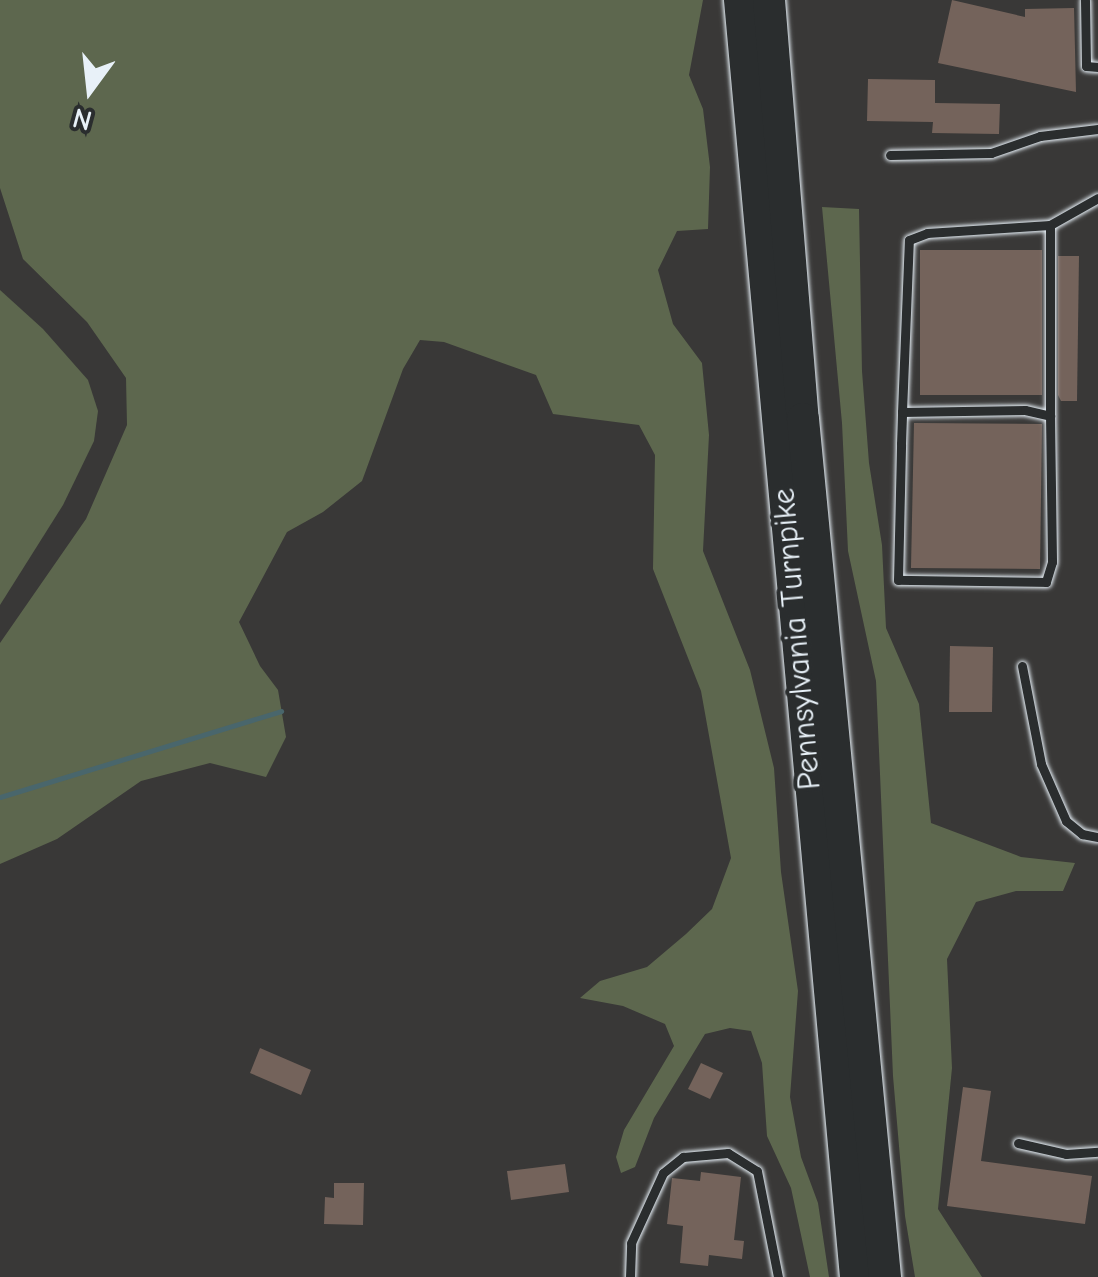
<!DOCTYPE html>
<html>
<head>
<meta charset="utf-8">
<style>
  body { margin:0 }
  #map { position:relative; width:1098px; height:1277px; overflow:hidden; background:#393837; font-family:"Comic Neue",sans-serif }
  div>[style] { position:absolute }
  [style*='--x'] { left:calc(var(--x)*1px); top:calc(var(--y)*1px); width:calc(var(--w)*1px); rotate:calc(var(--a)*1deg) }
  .green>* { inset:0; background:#5d674e }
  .stream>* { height:5px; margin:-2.5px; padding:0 2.5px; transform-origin:2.5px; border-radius:2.5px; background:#49666c }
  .building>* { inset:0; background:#74635b }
  .roads { filter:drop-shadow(0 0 2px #e8f1f8) drop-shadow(0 0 2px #e8f1f8) }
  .service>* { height:9px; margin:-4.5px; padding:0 4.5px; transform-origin:4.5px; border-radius:4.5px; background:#2a2d2e }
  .motorway>* { height:32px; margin:-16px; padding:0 16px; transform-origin:16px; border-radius:16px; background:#2a2d2e }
  span { translate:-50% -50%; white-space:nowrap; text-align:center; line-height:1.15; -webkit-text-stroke:8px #2a2d2e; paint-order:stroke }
  .street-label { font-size:32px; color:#e8f1f8 }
  .north { position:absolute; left:40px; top:40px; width:100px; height:100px; -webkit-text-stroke:8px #2a2d2e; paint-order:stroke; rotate:195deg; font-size:28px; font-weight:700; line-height:40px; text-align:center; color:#e8f1f8 }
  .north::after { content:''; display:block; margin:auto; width:35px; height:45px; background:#e8f1f8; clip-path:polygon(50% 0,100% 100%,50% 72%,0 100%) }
</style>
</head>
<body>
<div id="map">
  <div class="green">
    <i style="clip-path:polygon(0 0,703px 0,689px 75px,703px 109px,710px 167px,708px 229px,677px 231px,658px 270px,673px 324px,702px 363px,709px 435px,703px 551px,750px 670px,774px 768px,781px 872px,798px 991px,790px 1097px,801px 1157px,818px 1203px,829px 1277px,810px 1277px,791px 1188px,767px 1136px,762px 1063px,751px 1031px,730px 1028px,705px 1034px,654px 1118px,635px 1167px,621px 1173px,616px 1157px,624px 1130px,674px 1046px,665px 1024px,623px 1006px,580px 998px,600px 981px,647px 967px,686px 934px,712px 909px,731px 858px,701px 691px,653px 569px,655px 455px,639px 425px,553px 414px,536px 375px,444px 342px,420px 340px,403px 369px,362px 481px,323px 512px,287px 532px,239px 622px,260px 666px,278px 690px,286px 737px,266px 777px,210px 763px,141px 781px,57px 839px,0 864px,0 643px,86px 519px,127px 425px,126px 378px,87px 322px,23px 259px,0 188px)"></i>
    <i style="clip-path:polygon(822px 207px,859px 209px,862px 371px,869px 463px,882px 545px,886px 628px,919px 704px,931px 823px,1021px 857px,1075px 863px,1063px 891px,1016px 891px,976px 902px,947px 959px,952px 1068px,938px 1209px,982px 1277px,915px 1277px,905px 1216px,893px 1076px,876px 681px,848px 551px,842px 423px)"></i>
    <i style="clip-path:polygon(0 290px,43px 329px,88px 380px,98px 411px,94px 441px,63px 505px,0 605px)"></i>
  </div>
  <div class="stream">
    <i style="--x:0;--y:797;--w:294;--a:-17"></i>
  </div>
  <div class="building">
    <i style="clip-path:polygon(952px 0,1025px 17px,1025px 9px,1074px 8px,1076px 92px,938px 63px)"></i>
    <i style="clip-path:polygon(868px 79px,935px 80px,935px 103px,1000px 104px,999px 134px,932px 133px,933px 122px,867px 121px)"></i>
    <i style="clip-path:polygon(920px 250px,1042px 250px,1042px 395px,920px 395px)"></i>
    <i style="clip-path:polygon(1058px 256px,1079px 256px,1077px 401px,1061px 401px,1058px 395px)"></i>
    <i style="clip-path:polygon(914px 423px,1042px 424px,1040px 569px,911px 568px)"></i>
    <i style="clip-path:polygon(950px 646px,993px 647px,992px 712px,949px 712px)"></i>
    <i style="clip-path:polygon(260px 1048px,311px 1070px,301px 1095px,250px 1073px)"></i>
    <i style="clip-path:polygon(701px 1063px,723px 1073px,710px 1099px,688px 1089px)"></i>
    <i style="clip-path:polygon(963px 1087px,991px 1091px,981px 1161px,1092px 1176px,1085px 1224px,947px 1206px)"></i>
    <i style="clip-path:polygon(565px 1164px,569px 1192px,511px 1200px,507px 1171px)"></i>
    <i style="clip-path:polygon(701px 1172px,741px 1177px,734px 1240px,744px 1241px,742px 1259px,709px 1255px,708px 1266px,680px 1263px,683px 1226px,667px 1224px,672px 1178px,700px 1181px)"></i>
    <i style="clip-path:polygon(334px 1183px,364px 1183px,363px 1225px,324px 1224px,325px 1197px,334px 1198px)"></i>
  </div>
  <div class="roads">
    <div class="service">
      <i style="--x:1085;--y:0;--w:66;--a:89.1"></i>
      <i style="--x:1086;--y:66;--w:12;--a:5"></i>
      <i style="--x:890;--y:155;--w:101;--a:-1.1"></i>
      <i style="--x:991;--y:153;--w:52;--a:-19.1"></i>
      <i style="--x:1040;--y:136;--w:58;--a:-6.9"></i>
      <i style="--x:902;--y:412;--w:123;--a:-0.9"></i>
      <i style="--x:1025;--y:410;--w:26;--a:13"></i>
      <i style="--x:1050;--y:416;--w:146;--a:89.2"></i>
      <i style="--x:1052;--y:562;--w:21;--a:107"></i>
      <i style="--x:1046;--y:582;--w:148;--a:-179.2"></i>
      <i style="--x:898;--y:580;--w:136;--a:-88.7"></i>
      <i style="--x:901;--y:444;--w:32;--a:-88"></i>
      <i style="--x:902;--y:412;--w:172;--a:-87.7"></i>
      <i style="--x:909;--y:240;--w:19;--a:-21"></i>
      <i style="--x:927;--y:233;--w:123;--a:-3.7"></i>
      <i style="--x:1050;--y:225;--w:55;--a:-29.4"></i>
      <i style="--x:1050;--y:416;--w:191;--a:-90"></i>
      <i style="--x:1022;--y:666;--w:100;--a:79"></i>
      <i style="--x:1041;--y:764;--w:62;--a:66.3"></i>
      <i style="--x:1066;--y:821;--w:21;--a:39"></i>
      <i style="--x:1082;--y:834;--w:16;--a:11"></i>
      <i style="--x:1018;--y:1143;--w:49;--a:12.9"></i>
      <i style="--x:1066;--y:1154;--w:32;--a:-4"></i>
      <i style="--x:630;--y:1277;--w:34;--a:-88"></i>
      <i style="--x:631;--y:1243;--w:77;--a:-65.4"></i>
      <i style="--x:663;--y:1173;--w:26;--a:-39"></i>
      <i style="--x:683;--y:1157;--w:45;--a:-5.1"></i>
      <i style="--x:728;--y:1153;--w:34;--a:32"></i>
      <i style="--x:757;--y:1171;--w:108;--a:78.8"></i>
    </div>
    <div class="motorway">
      <i style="--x:740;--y:0;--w:1282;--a:84.81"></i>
      <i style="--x:769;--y:0;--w:420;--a:85.4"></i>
      <i style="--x:803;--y:419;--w:862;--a:84.54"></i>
    </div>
  </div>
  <div class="street-label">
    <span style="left:797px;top:639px;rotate:-95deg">Pennsylvania Turnpike</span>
  </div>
  <div class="north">N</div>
</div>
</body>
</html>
